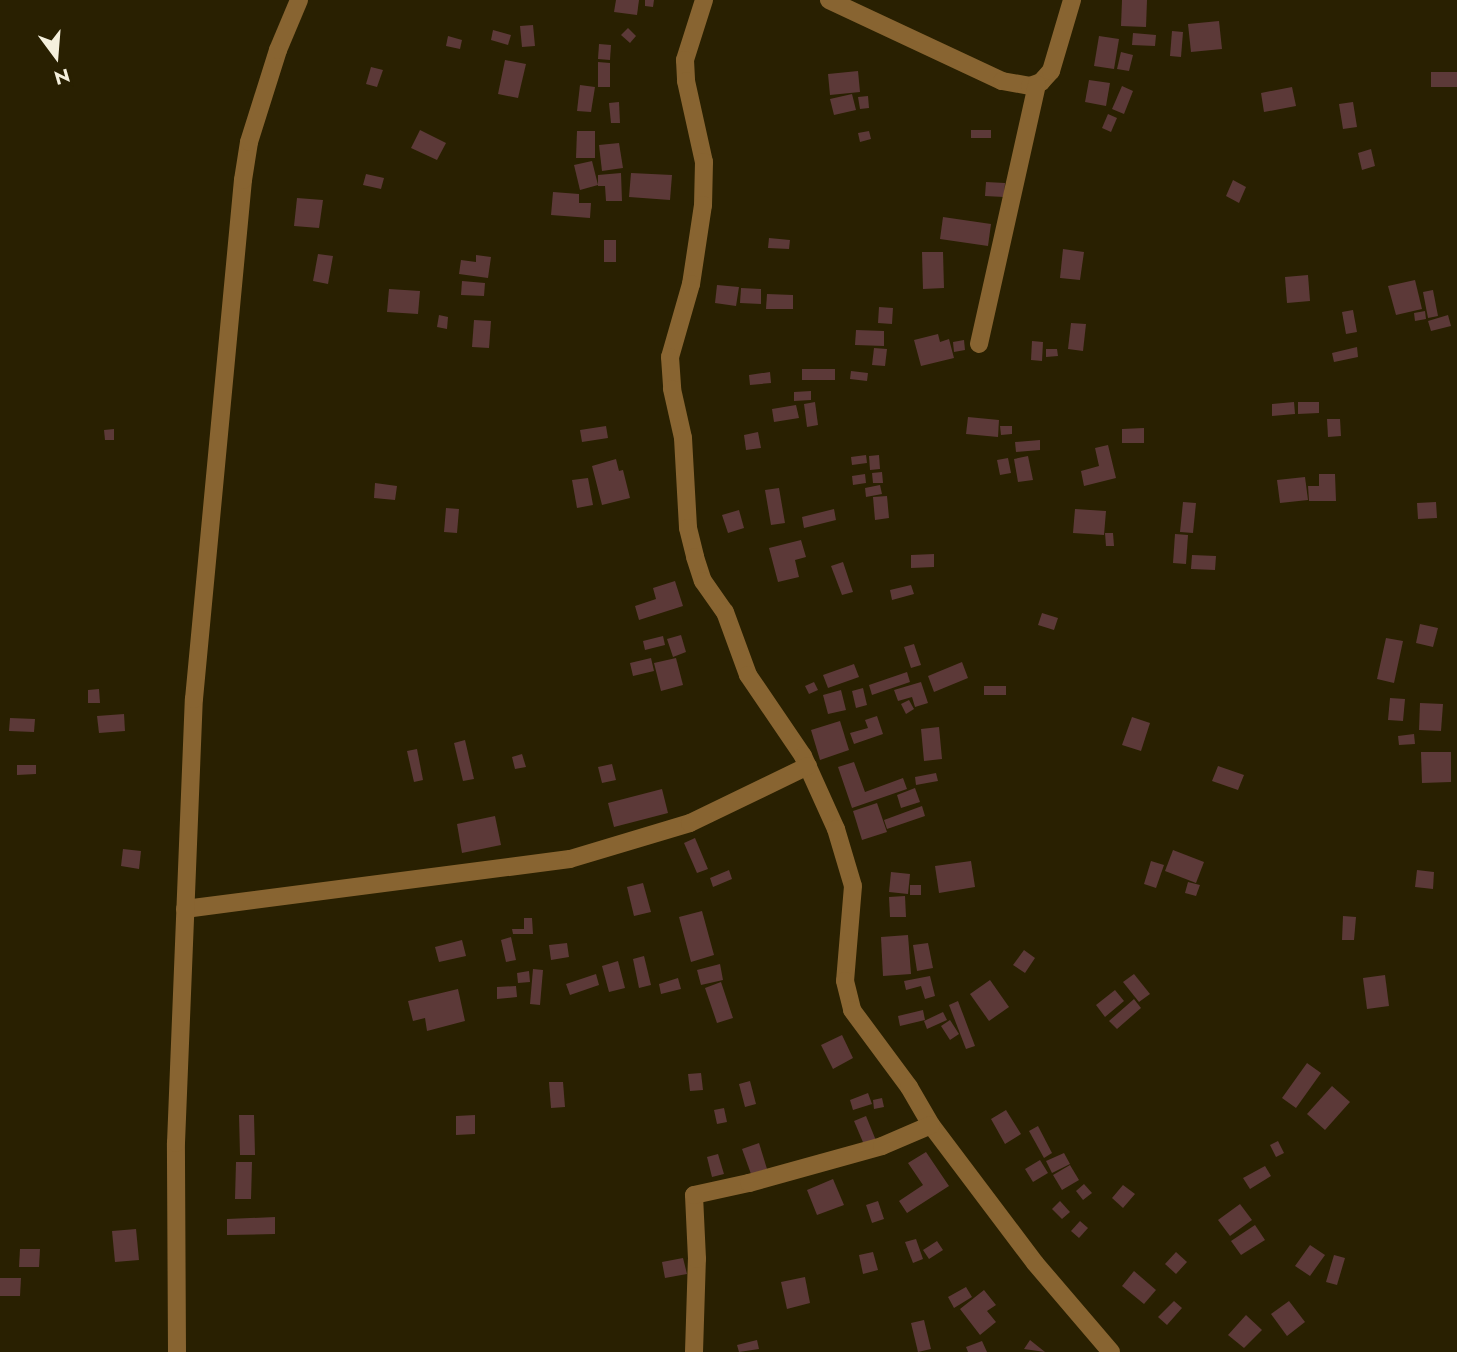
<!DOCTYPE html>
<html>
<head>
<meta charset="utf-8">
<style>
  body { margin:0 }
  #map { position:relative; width:1457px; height:1352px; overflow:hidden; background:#292001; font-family:Jost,sans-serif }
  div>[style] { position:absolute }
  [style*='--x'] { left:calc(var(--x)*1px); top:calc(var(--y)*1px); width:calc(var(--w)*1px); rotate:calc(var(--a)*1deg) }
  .building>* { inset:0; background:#5c3938 }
  .minor>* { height:18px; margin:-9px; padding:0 9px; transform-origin:9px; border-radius:9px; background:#886431 }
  span { translate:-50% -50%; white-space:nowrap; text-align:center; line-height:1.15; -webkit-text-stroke:5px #292001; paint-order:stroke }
  .north { position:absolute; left:21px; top:21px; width:70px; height:70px; -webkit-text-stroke:5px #292001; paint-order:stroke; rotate:164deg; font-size:19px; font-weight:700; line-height:28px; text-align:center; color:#f5f0dd }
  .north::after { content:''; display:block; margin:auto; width:24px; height:32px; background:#f5f0dd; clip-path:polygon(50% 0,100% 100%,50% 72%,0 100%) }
</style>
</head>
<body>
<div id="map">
  <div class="building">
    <i style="clip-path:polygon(616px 0,639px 0,637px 15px,614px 12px)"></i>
    <i style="clip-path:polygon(645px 0,654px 0,653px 7px,645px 6px)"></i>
    <i style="clip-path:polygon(1122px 0,1147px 0,1146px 27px,1121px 26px)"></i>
    <i style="clip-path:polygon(1219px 21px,1222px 49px,1191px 52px,1188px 24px)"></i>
    <i style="clip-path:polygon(533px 25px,535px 46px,522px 47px,520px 26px)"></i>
    <i style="clip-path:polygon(628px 28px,636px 36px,630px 43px,621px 35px)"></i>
    <i style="clip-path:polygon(493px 30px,511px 35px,508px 45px,491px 40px)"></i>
    <i style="clip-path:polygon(1172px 31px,1183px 32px,1181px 57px,1170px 56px)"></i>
    <i style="clip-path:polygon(1133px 33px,1156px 35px,1155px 46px,1132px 45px)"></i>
    <i style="clip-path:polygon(448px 36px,462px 40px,460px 49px,446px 46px)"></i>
    <i style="clip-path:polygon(1099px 36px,1119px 39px,1114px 69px,1094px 66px)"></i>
    <i style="clip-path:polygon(599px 44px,611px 45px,610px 60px,598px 59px)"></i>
    <i style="clip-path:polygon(1121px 52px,1133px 55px,1129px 71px,1117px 69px)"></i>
    <i style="clip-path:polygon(505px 60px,526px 64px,518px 98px,498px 94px)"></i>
    <i style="clip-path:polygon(598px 62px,610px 63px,610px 87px,598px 87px)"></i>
    <i style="clip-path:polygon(371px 67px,383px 70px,377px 87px,366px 84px)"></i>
    <i style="clip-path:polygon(858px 71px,860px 92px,830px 95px,828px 74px)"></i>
    <i style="clip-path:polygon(1431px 72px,1457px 72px,1457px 87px,1431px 87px)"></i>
    <i style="clip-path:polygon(1089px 80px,1110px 83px,1106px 106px,1085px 102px)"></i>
    <i style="clip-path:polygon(580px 85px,595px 87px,591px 112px,577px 111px)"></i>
    <i style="clip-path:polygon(1122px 86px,1133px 91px,1124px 114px,1112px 109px)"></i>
    <i style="clip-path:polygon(1292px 87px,1296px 106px,1264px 112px,1261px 93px)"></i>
    <i style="clip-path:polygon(852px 94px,856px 110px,834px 115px,830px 99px)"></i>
    <i style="clip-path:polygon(868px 96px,869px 108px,860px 109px,858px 97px)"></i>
    <i style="clip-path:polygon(619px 102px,620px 123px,611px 123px,609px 103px)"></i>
    <i style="clip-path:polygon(1353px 102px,1357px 127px,1343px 129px,1339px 104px)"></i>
    <i style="clip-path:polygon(1108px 114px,1117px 118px,1111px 132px,1102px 128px)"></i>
    <i style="clip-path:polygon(420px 130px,446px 143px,437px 160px,411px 148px)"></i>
    <i style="clip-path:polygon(971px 130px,991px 130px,991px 138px,971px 138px)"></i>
    <i style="clip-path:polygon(577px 131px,595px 131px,595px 158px,576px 158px)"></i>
    <i style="clip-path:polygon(869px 131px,871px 139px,860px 142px,858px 133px)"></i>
    <i style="clip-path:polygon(619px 143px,623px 168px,602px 171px,599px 145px)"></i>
    <i style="clip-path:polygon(1371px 149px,1375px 166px,1362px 170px,1358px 153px)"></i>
    <i style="clip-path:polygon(592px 161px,598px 185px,580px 190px,574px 165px)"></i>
    <i style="clip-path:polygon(621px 173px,622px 201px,606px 201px,605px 186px,598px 186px,598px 175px)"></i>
    <i style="clip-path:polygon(631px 173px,672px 175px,670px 200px,629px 197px)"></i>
    <i style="clip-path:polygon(366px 174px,384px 178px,381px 189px,363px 185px)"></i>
    <i style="clip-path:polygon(1233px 180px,1246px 187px,1239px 203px,1226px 196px)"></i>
    <i style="clip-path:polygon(986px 182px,1005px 183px,1004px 197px,985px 196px)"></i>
    <i style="clip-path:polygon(553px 192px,579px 194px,579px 203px,591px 203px,590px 218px,551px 215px)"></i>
    <i style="clip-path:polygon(297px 198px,323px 200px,319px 228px,294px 226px)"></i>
    <i style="clip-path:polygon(943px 217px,991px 224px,988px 246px,940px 239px)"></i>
    <i style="clip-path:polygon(769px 238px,790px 240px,789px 249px,768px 248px)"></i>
    <i style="clip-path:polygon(604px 240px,616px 240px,616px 262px,604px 262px)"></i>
    <i style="clip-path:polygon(1063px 249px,1084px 252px,1080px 280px,1060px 278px)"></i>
    <i style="clip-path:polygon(922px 252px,943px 252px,944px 288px,923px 289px)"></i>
    <i style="clip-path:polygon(318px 254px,333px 256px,328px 284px,313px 281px)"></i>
    <i style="clip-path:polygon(476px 255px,491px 257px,488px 278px,459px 274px,461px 260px,476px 262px)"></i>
    <i style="clip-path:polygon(1308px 275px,1310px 301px,1287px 303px,1285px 277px)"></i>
    <i style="clip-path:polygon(1415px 280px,1422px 309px,1396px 315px,1388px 286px)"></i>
    <i style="clip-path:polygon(462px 281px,485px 283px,484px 296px,461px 295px)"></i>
    <i style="clip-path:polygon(717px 285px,739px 287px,736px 306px,715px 303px)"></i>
    <i style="clip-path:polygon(741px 288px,761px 289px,761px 304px,740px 303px)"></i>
    <i style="clip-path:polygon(389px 289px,420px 291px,418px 314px,387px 312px)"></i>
    <i style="clip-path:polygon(1433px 290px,1438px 316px,1428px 318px,1423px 292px)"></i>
    <i style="clip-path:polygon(767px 294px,793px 295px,793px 309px,766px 309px)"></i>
    <i style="clip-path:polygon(879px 307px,893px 308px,892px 324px,878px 323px)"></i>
    <i style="clip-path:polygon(1353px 310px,1357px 332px,1346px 334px,1342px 312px)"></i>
    <i style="clip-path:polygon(1425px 311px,1426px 319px,1415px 321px,1414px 313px)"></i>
    <i style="clip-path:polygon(439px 315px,448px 317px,447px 329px,437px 327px)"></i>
    <i style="clip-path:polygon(1448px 315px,1451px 326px,1431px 331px,1428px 321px)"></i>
    <i style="clip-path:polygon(474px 320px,491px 321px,489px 348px,472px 347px)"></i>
    <i style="clip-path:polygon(1071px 323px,1086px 324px,1083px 351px,1068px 349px)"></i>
    <i style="clip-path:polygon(856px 330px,884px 331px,884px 346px,855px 345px)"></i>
    <i style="clip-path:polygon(938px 334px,940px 342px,949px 339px,954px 358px,921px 366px,914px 340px)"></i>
    <i style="clip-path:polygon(964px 340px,965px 350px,954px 352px,953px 342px)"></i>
    <i style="clip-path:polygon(1032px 341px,1043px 342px,1042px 361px,1031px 360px)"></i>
    <i style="clip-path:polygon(1357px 347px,1358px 357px,1334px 362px,1332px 353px)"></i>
    <i style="clip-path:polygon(874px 348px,887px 349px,885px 366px,872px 365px)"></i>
    <i style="clip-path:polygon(1046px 349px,1057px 349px,1058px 356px,1046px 357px)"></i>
    <i style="clip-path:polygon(802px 369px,835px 369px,835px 380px,802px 380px)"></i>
    <i style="clip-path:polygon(851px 371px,868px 373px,867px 381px,850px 379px)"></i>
    <i style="clip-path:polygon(770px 372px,771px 383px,750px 385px,749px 375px)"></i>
    <i style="clip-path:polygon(811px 391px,811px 400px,794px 401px,794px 392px)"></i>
    <i style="clip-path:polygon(815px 402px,818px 425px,807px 427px,804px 404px)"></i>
    <i style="clip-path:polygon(1294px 402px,1295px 414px,1272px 416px,1272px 404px)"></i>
    <i style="clip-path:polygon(1298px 402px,1319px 402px,1319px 413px,1298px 414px)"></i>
    <i style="clip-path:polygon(796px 405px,799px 418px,774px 422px,772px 409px)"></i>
    <i style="clip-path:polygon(968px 417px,999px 420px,998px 437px,966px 434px)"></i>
    <i style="clip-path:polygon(1327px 419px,1340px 419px,1341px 436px,1328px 437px)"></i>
    <i style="clip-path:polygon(606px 426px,608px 438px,582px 442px,580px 430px)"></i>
    <i style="clip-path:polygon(1000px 426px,1012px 426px,1012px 434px,1001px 435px)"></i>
    <i style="clip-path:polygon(1144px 428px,1144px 443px,1122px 443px,1122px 429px)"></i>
    <i style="clip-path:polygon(114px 429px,114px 440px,105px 440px,104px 430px)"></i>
    <i style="clip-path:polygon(758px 432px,761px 448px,746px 450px,744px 435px)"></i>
    <i style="clip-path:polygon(1040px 440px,1040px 450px,1016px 452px,1015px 442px)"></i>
    <i style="clip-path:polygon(1108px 445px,1116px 478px,1084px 486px,1081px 471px,1099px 466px,1095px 448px)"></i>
    <i style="clip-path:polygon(866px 455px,867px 463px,852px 465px,851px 457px)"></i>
    <i style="clip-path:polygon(879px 455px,880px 469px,870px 470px,869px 456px)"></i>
    <i style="clip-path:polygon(1028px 456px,1033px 480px,1018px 482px,1014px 459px)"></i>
    <i style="clip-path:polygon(1008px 458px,1011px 473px,1000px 475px,997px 460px)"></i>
    <i style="clip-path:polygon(616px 459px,619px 471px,623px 470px,630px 498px,602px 505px,592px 466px)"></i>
    <i style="clip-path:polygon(882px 472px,883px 483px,873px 483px,872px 473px)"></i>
    <i style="clip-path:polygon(865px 474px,866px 483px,853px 485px,852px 476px)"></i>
    <i style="clip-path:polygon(1319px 474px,1335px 474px,1336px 501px,1309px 501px,1308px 486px,1319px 486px)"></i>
    <i style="clip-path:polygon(1305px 477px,1308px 500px,1280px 503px,1277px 480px)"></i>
    <i style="clip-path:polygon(588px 478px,593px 505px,577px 508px,572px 480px)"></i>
    <i style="clip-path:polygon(375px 483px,397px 486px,395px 500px,374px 498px)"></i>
    <i style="clip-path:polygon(880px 485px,882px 494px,866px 497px,865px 488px)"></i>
    <i style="clip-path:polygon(779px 488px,785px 523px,771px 525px,765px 490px)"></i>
    <i style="clip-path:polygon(887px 496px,889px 518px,875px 520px,873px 497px)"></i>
    <i style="clip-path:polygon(1183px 502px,1196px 503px,1193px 533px,1180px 532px)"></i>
    <i style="clip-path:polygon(1436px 502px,1437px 518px,1418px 519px,1417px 503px)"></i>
    <i style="clip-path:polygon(446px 508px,459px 509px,457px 533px,444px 532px)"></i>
    <i style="clip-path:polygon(834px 509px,836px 520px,804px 528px,802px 517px)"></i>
    <i style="clip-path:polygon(1075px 509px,1106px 511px,1104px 535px,1073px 533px)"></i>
    <i style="clip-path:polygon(739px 510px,744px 528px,728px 533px,722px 515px)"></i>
    <i style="clip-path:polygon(1105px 533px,1113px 533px,1114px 546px,1106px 546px)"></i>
    <i style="clip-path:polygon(1175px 534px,1188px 535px,1186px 564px,1173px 563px)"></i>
    <i style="clip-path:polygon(801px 540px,806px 557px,795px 560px,799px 577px,778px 582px,769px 548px)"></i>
    <i style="clip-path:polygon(934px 554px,934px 567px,911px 568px,911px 555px)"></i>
    <i style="clip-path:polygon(1192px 555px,1216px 556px,1215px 570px,1191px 569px)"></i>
    <i style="clip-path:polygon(843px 562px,853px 592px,842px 595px,831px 566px)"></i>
    <i style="clip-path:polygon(675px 581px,683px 606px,639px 620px,635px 606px,656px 599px,653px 588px)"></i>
    <i style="clip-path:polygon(911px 585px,914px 594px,892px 600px,890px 590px)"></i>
    <i style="clip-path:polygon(1042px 613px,1058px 618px,1054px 630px,1038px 625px)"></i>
    <i style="clip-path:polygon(1420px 624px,1438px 628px,1433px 647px,1416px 643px)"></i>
    <i style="clip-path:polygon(681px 635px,686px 652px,673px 657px,667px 639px)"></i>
    <i style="clip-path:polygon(663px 636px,665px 645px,645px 650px,643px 641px)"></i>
    <i style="clip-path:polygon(1386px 638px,1403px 641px,1394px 683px,1377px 679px)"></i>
    <i style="clip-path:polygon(914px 644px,921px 665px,911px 668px,904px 647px)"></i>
    <i style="clip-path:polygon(651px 658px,654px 671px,633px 676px,630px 663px)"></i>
    <i style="clip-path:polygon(676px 658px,683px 685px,661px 691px,654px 663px)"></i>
    <i style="clip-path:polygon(962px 662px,968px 678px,934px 692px,928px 676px)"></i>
    <i style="clip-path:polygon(854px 664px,859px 677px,828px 688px,823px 675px)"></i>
    <i style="clip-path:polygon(907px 672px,910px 682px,872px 695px,869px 685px)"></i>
    <i style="clip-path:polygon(814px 682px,818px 690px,809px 694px,805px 686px)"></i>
    <i style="clip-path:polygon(921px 682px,928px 703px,915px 707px,912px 697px,898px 701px,894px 690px)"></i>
    <i style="clip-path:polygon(984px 686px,1006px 686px,1006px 695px,984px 695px)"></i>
    <i style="clip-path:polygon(863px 688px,867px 705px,856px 708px,852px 691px)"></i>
    <i style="clip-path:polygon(99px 689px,100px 703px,88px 703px,88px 690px)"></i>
    <i style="clip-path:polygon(841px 690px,846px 710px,828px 714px,823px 695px)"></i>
    <i style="clip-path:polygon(1390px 698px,1405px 699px,1403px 721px,1388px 720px)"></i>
    <i style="clip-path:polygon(909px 700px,914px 709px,906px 714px,901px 704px)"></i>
    <i style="clip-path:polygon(1420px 703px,1443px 704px,1441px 731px,1419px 730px)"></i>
    <i style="clip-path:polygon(124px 714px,125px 731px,99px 733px,97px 716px)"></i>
    <i style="clip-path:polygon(877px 716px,883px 734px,854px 744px,850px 733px,868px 728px,865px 720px)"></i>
    <i style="clip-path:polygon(1132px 717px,1150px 723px,1141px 751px,1122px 745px)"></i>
    <i style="clip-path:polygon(10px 718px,35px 719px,34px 732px,9px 731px)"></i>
    <i style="clip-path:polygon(840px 721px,849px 750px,820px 760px,811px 730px)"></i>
    <i style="clip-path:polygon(939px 727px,942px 759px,924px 761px,921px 729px)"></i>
    <i style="clip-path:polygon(1414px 734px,1415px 744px,1399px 745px,1398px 736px)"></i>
    <i style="clip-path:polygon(465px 740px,474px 779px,463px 781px,454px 743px)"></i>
    <i style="clip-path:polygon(417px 749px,423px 780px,414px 782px,407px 751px)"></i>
    <i style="clip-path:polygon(1421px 752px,1451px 752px,1451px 782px,1422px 783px)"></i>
    <i style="clip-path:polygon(522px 754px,526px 767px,515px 769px,512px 757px)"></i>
    <i style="clip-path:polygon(854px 762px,865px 792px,903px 778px,907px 789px,852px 808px,838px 767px)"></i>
    <i style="clip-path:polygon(612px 764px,616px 780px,602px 783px,598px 767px)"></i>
    <i style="clip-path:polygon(17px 765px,36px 765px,36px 774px,17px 775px)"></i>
    <i style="clip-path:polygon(1218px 766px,1244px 775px,1238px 790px,1212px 781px)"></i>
    <i style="clip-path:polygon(936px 773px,938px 781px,916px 785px,915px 777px)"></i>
    <i style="clip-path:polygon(915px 788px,920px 802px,901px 808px,897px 795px)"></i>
    <i style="clip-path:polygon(662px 789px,668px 813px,614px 827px,608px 803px)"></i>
    <i style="clip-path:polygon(877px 803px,887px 832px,862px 840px,853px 811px)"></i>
    <i style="clip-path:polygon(922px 806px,925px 816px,887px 829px,884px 820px)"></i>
    <i style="clip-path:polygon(495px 816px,501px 845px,462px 853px,457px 824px)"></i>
    <i style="clip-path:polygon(695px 838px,708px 869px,697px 873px,684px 843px)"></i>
    <i style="clip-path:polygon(123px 849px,141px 851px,139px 869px,121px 866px)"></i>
    <i style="clip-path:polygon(1173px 850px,1204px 862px,1196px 883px,1165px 871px)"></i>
    <i style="clip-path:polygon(971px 861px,975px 887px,939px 893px,935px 866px)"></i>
    <i style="clip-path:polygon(1151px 861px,1164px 865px,1156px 888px,1144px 884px)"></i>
    <i style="clip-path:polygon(729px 870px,732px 879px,713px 887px,710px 878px)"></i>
    <i style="clip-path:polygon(1417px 870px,1434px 872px,1433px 889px,1415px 887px)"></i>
    <i style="clip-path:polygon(891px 872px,910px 874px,908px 894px,889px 892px)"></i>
    <i style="clip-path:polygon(1188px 882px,1200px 885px,1196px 896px,1185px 893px)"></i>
    <i style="clip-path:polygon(643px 883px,651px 912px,634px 916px,627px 887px)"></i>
    <i style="clip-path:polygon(910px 885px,921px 885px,921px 895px,910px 895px)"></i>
    <i style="clip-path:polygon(905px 896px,906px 917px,890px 917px,889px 897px)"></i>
    <i style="clip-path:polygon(702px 911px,714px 955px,691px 962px,679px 917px)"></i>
    <i style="clip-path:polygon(1343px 916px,1356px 917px,1354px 940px,1342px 940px)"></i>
    <i style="clip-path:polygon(524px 918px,532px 918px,533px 934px,513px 934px,512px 929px,524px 929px)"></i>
    <i style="clip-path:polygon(908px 935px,911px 974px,883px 976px,881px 937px)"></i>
    <i style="clip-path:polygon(511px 937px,516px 960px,506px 962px,501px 940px)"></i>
    <i style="clip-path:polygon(462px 940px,466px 956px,439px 962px,435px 947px)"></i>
    <i style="clip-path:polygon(567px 943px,569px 957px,551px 960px,549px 945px)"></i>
    <i style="clip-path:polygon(928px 943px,933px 968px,917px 971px,913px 945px)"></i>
    <i style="clip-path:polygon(1024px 950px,1035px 958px,1025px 973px,1013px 965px)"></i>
    <i style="clip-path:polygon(644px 956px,651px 985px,639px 988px,633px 959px)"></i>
    <i style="clip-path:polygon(618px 961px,625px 988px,609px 992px,602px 966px)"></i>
    <i style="clip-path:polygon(720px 964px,723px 980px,701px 985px,697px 970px)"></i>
    <i style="clip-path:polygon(533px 969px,543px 970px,540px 1005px,530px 1004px)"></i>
    <i style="clip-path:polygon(529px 971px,530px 982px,518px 983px,517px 973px)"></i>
    <i style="clip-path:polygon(596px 974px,599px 985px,570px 995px,566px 984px)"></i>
    <i style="clip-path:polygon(1134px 974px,1150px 994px,1139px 1002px,1123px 982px)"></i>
    <i style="clip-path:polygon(1385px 975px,1389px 1006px,1367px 1009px,1363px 978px)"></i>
    <i style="clip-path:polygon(930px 976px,935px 996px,925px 999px,921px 986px,906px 990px,904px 981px)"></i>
    <i style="clip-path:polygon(678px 978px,681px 989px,661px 994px,659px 984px)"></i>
    <i style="clip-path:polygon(990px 980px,1009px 1007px,989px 1021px,970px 994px)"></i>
    <i style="clip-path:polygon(721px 982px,733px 1018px,717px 1023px,705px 988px)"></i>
    <i style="clip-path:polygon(516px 986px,517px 997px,497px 999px,497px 987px)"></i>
    <i style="clip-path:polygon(458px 989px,465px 1021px,427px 1031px,425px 1018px,413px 1021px,408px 1001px)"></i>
    <i style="clip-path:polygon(1115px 990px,1124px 1001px,1105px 1017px,1096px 1005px)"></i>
    <i style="clip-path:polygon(1134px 999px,1141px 1008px,1117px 1029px,1109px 1021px)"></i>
    <i style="clip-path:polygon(958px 1001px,975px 1046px,966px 1049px,949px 1005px)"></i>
    <i style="clip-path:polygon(923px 1010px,925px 1020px,900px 1026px,898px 1016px)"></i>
    <i style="clip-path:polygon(943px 1012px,947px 1020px,927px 1029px,924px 1021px)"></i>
    <i style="clip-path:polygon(950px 1020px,959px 1034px,950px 1040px,941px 1026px)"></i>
    <i style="clip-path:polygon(842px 1035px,853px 1058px,833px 1069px,821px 1045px)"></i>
    <i style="clip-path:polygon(1307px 1063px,1321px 1073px,1296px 1108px,1282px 1098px)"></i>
    <i style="clip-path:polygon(701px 1073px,703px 1090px,690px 1091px,688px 1074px)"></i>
    <i style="clip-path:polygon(750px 1081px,756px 1104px,745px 1107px,739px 1084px)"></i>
    <i style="clip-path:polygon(549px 1082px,563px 1082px,565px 1107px,551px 1108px)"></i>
    <i style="clip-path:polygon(1332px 1086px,1350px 1102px,1325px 1130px,1307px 1114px)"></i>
    <i style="clip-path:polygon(868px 1093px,872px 1104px,853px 1110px,850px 1100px)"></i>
    <i style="clip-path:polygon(882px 1098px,884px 1107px,874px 1109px,873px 1100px)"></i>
    <i style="clip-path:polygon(724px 1108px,727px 1122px,717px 1124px,714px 1110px)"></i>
    <i style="clip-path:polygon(1006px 1110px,1021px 1134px,1005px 1144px,991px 1119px)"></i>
    <i style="clip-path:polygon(239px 1115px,254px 1115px,255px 1155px,240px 1155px)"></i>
    <i style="clip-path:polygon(475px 1115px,475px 1134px,456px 1135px,456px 1116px)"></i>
    <i style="clip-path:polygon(866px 1116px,877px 1143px,865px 1147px,854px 1121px)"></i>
    <i style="clip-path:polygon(1038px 1126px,1052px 1153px,1044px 1158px,1029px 1131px)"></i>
    <i style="clip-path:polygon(1278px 1141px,1284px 1153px,1276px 1157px,1270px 1145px)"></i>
    <i style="clip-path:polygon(759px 1143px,767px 1169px,751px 1174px,742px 1149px)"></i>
    <i style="clip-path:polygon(926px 1152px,949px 1186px,907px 1213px,899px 1201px,923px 1185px,908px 1163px)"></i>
    <i style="clip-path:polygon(1064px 1153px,1070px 1164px,1052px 1173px,1046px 1161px)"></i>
    <i style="clip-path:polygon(718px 1154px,724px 1174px,712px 1177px,707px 1157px)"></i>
    <i style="clip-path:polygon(1040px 1160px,1048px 1173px,1033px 1182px,1025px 1169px)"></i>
    <i style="clip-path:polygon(236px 1162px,252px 1162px,251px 1199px,235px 1199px)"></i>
    <i style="clip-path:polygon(1070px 1165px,1079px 1180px,1062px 1190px,1053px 1175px)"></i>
    <i style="clip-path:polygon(1265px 1166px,1271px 1176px,1250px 1189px,1243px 1178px)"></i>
    <i style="clip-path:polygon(833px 1179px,844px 1205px,817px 1215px,807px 1190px)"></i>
    <i style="clip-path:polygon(1084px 1184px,1092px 1193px,1083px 1200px,1076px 1191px)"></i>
    <i style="clip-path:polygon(1123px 1185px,1135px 1194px,1123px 1208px,1112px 1198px)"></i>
    <i style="clip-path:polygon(878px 1201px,884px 1219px,872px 1223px,866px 1205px)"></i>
    <i style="clip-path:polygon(1060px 1201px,1070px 1212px,1062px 1219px,1052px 1209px)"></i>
    <i style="clip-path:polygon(1240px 1204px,1252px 1220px,1230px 1236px,1218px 1220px)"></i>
    <i style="clip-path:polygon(275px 1217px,275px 1234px,227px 1235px,227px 1219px)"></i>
    <i style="clip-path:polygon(1080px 1221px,1088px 1228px,1079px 1238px,1071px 1231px)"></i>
    <i style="clip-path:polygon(1255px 1225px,1265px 1240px,1241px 1255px,1231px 1241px)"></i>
    <i style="clip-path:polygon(136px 1229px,139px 1260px,115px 1262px,112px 1231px)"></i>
    <i style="clip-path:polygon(916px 1239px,923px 1259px,913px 1263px,905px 1242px)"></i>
    <i style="clip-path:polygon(937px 1241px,943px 1250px,929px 1259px,923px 1250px)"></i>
    <i style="clip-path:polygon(1310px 1245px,1325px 1255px,1310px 1276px,1295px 1266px)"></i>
    <i style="clip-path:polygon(20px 1249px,40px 1249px,39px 1267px,19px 1267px)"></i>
    <i style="clip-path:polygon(873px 1252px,878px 1270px,863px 1274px,859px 1255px)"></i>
    <i style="clip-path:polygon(1176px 1252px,1187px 1262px,1176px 1274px,1165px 1264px)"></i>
    <i style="clip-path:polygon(1334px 1255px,1345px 1258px,1337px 1285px,1326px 1282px)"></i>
    <i style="clip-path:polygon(683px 1258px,687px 1274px,665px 1278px,662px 1262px)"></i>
    <i style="clip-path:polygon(1134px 1271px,1156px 1290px,1144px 1304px,1122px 1286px)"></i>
    <i style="clip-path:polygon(805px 1277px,810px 1303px,787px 1309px,781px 1282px)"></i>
    <i style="clip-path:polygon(0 1278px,21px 1278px,20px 1296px,0 1296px)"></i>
    <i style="clip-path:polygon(966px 1287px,972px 1297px,954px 1308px,948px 1297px)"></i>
    <i style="clip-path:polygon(984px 1290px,996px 1305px,987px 1311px,996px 1322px,980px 1335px,960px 1309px)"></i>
    <i style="clip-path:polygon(1174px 1301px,1182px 1308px,1167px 1325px,1158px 1317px)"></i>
    <i style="clip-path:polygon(1289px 1301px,1305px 1322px,1287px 1336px,1271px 1314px)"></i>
    <i style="clip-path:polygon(1246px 1315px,1262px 1330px,1244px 1348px,1228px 1335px)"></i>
    <i style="clip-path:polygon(924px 1320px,931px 1349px,918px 1352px,911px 1323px)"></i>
    <i style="clip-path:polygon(757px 1340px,759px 1349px,739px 1352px,737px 1345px)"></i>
    <i style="clip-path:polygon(1030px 1340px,1045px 1352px,1024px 1349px)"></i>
    <i style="clip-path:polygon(982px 1341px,987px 1352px,968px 1352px,966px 1347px)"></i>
  </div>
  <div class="minor">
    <i style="--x:704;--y:0;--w:63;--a:107.6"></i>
    <i style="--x:685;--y:60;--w:21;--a:87"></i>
    <i style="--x:686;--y:81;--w:83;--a:77.5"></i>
    <i style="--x:704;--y:162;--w:43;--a:91.3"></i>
    <i style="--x:703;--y:205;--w:80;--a:98.6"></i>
    <i style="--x:691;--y:284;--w:76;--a:106"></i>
    <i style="--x:670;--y:357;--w:32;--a:86"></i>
    <i style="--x:672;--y:389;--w:50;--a:77.3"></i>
    <i style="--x:683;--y:438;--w:90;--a:86.8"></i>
    <i style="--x:688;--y:528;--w:30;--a:76"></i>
    <i style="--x:695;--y:557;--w:25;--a:72"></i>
    <i style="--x:703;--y:581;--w:38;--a:55"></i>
    <i style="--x:725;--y:612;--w:67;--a:69.9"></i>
    <i style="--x:748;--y:675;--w:98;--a:55.8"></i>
    <i style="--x:803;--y:756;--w:80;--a:65.7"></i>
    <i style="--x:836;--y:829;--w:59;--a:73.4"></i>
    <i style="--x:853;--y:886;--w:95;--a:94.8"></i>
    <i style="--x:845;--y:981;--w:30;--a:76"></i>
    <i style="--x:852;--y:1010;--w:96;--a:53.5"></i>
    <i style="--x:909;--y:1087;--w:44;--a:59.9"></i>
    <i style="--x:931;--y:1125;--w:173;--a:53"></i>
    <i style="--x:1035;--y:1263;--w:117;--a:49.5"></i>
    <i style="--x:829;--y:0;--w:191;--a:25.1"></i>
    <i style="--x:1002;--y:81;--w:28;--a:10"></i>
    <i style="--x:1030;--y:86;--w:12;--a:-20"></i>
    <i style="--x:1041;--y:82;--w:15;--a:-48"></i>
    <i style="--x:1051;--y:71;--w:74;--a:-73.5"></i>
    <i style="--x:979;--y:344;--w:266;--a:-77.4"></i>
    <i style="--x:185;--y:909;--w:388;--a:-7.4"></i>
    <i style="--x:570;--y:859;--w:125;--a:-16.7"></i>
    <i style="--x:690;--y:823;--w:131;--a:-25.8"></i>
    <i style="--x:177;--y:1352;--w:209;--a:-90.3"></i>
    <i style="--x:176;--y:1143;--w:444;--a:-87.7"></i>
    <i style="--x:194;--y:699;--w:521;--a:-84.61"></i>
    <i style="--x:243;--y:180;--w:38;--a:-81"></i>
    <i style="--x:249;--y:142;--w:96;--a:-72.5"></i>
    <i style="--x:278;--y:50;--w:54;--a:-67.2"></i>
    <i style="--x:694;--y:1352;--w:93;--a:-88.2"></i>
    <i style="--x:697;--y:1259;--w:64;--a:-92.7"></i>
    <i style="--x:694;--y:1195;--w:56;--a:-12.3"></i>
    <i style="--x:749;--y:1183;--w:138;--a:-15.5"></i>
    <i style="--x:882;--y:1146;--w:53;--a:-23.2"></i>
  </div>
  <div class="north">N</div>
</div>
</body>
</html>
